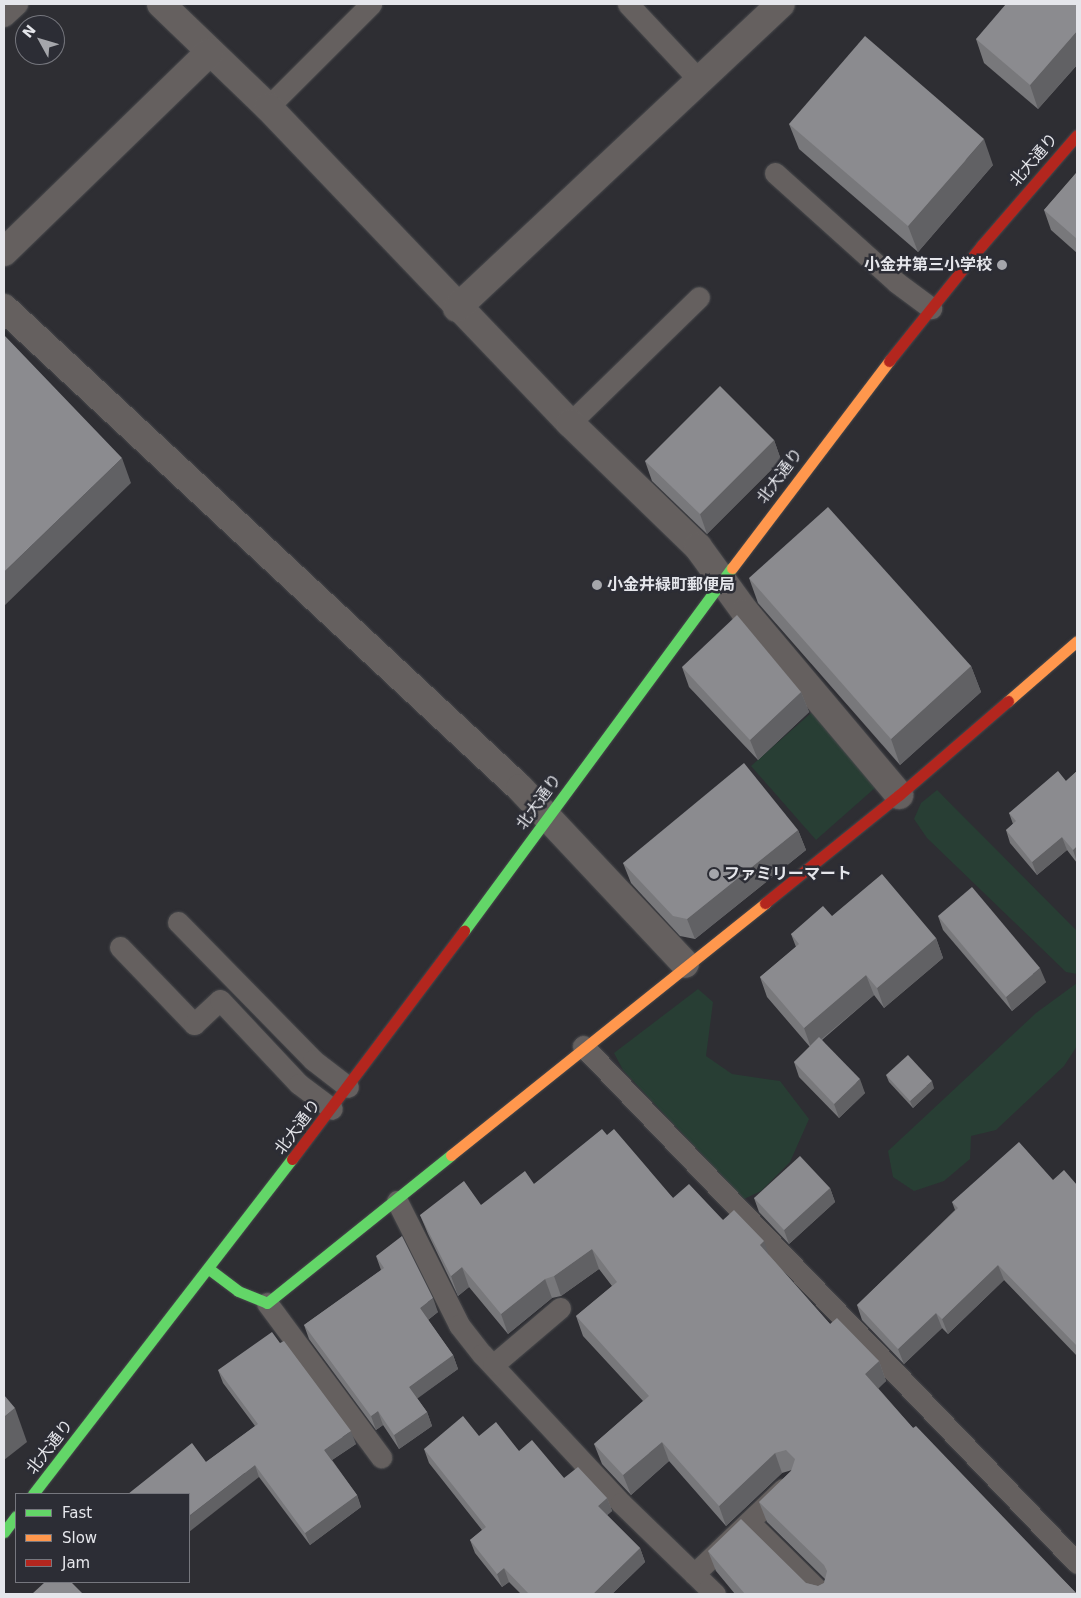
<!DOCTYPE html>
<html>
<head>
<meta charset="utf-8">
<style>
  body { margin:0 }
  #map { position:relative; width:1081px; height:1598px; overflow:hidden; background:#2e2e33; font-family:"DejaVu Sans","Noto Sans JP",sans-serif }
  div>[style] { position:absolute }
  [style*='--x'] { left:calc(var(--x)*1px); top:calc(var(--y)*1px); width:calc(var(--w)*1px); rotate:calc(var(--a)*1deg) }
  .green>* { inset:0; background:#283e34 }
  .roads { filter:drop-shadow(0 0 1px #48494c) drop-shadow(0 0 1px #48494c) }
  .lane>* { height:21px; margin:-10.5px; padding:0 10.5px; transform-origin:10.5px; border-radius:10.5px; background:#65605f }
  .street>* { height:28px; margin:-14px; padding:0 14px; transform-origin:14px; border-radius:14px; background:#65605f }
  .fast>* { height:11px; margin:-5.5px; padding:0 5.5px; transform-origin:5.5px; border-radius:5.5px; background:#63d668 }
  .slow>* { height:11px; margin:-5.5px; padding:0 5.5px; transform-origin:5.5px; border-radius:5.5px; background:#ff974d }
  .jam>* { height:11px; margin:-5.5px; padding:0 5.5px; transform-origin:5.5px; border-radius:5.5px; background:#b3261e }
  .wall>* { inset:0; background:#78787b }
  .shaded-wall>* { inset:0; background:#616164 }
  .building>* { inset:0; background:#8b8b8f }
  .dots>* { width:14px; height:14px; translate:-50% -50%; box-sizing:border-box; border:2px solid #2c2d35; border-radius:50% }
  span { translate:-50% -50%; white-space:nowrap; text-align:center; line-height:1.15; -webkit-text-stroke:5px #2c2d35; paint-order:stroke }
  .street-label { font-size:16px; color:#e5e6eb }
  .poi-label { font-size:16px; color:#e5e6eb; font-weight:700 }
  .right { translate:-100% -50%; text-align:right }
  .left { translate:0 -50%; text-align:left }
  .frame { position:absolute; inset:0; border:5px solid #e5e6eb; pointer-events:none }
  .legend { position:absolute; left:15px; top:1493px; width:175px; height:90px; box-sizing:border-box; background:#2c2d35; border:1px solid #76777e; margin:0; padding:6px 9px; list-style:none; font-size:15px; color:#e5e6eb }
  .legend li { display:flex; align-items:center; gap:10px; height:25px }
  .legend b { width:25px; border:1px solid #76777e }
  .north { position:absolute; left:15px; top:15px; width:50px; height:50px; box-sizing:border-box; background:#2c2d35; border:1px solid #76777e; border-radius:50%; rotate:309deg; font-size:14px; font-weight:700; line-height:20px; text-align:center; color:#e5e6eb }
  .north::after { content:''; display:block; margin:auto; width:18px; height:22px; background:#a5a6ab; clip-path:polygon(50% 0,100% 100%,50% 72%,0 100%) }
</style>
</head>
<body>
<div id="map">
  <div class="green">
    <i style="clip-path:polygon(819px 706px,884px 780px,816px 840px,751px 766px)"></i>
    <i style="clip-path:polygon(937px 790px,1077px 931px,1077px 974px,1066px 972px,927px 838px,914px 819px,921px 803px)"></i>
    <i style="clip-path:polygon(1077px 983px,1077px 1046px,1064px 1066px,996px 1130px,971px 1136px,970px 1159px,944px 1181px,914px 1191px,893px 1177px,888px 1151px,1036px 1013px)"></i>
    <i style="clip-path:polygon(698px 989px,713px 1002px,706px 1056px,732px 1074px,780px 1081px,809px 1119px,790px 1162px,761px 1191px,744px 1199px,623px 1070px,614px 1053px)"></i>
  </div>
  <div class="roads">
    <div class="lane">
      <i style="--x:628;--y:4;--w:105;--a:46.9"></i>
      <i style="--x:4;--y:16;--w:18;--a:-43"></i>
      <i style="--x:268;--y:107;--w:146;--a:-45"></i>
      <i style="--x:775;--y:173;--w:163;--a:42"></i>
      <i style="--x:896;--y:282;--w:44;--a:36.6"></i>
      <i style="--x:570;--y:423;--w:180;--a:-44.3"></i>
      <i style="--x:178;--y:922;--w:193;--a:45.6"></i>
      <i style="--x:313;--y:1060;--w:44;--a:37.6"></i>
      <i style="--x:120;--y:947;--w:107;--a:46.1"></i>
      <i style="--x:194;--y:1024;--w:35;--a:-43"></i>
      <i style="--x:220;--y:1000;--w:115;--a:46.8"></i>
      <i style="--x:299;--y:1084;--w:41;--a:37.1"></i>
      <i style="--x:583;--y:1046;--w:715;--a:46.3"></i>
      <i style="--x:397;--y:1201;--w:139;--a:63.4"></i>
      <i style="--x:459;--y:1325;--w:37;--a:52"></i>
      <i style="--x:482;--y:1354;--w:204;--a:47"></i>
      <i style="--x:621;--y:1503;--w:131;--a:44.1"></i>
      <i style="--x:267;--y:1303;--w:192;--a:53.5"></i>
      <i style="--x:493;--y:1365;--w:88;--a:-40.4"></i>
      <i style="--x:749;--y:1522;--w:103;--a:44.6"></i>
      <i style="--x:694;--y:1574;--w:123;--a:-43.7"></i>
    </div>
    <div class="street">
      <i style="--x:161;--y:4;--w:149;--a:43.9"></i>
      <i style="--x:268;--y:107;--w:437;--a:46.3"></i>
      <i style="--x:570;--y:423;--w:178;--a:44.1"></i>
      <i style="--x:698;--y:547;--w:82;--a:54"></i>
      <i style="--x:746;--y:613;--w:238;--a:49.9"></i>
      <i style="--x:4;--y:252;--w:287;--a:-44.2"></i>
      <i style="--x:4;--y:308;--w:705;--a:42.93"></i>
      <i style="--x:520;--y:788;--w:241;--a:46.8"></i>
      <i style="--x:457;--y:308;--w:444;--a:-43.2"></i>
    </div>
    <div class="fast">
      <i style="--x:464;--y:931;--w:451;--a:-53.6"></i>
      <i style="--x:209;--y:1269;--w:36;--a:37"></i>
      <i style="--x:238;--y:1291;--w:31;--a:22"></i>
      <i style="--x:267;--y:1303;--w:236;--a:-38.8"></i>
      <i style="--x:33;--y:1494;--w:423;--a:-52.3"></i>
      <i style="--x:4;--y:1532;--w:20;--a:-53"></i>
    </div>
    <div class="slow">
      <i style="--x:732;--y:568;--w:260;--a:-52.8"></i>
      <i style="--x:1008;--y:701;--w:91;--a:-41"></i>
      <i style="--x:451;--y:1155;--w:403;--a:-38.7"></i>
    </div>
    <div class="jam">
      <i style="--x:889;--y:361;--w:149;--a:-51.3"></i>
      <i style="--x:982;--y:245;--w:145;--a:-49.2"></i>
      <i style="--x:765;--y:903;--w:172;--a:-38.9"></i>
      <i style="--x:899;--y:795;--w:144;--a:-40.8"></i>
      <i style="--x:292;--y:1159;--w:286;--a:-53"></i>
    </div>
  </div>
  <div class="wall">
    <i style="clip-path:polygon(1077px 4px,1077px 65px,1038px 109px,984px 63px,976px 39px)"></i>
    <i style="clip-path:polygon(789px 124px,993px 165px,918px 252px,799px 149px)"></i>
    <i style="clip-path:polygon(1077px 172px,1077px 253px,1051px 230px,1044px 210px)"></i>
    <i style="clip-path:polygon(774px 440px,781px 460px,707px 534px,652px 481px,645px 461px)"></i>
    <i style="clip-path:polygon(749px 578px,971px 666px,981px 692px,900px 765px,758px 603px)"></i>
    <i style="clip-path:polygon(682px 667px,801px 692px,809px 712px,758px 760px,689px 687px)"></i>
    <i style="clip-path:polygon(1077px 771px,1077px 863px,1067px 850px,1037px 875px,1010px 843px,1006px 830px,1013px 824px,1009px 813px,1066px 781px)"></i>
    <i style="clip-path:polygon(798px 830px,806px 850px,695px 939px,680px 936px,631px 883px,623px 863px)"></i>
    <i style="clip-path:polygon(832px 916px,936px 938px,943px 958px,884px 1008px,874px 995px,822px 1040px,865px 1093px,839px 1118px,799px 1077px,794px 1062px,810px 1047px,767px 997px,760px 977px,796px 947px,791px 934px)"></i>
    <i style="clip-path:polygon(938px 916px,1046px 982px,1012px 1011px,943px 930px)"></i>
    <i style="clip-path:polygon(886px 1075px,934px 1088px,913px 1108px,889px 1082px)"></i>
    <i style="clip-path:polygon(607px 1135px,673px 1198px,723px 1220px,769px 1255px,830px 1324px,879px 1361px,886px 1381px,878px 1388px,913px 1428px,1077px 1594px,735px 1594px,716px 1571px,708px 1551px,806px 1583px,818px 1586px,824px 1583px,825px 1579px,767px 1522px,759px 1502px,792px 1470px,782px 1473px,726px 1526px,669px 1461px,631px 1495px,602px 1464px,594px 1444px,643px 1401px,583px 1336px,576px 1316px,612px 1286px,599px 1269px,561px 1296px,552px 1298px,508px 1334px,469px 1287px,458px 1296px,428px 1234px,420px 1215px,481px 1205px,534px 1184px)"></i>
    <i style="clip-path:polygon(1053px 1180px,1077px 1185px,1077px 1356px,1004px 1280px,948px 1334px,942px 1328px,904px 1364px,862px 1320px,857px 1305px,955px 1210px,952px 1202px)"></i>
    <i style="clip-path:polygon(830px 1188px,835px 1202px,789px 1244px,759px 1212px,754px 1198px)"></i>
    <i style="clip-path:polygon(376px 1256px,438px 1312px,428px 1320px,453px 1355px,458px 1369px,417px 1398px,427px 1412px,432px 1426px,399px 1449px,383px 1425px,376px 1430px,309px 1339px,304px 1325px,381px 1270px)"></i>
    <i style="clip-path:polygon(218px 1370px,356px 1444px,332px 1460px,357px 1495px,361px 1507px,310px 1545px,259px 1477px,206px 1462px,255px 1426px,223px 1383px)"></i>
    <i style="clip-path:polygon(479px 1436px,519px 1451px,564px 1478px,607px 1498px,612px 1511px,607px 1515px,640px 1548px,645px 1562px,612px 1594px,521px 1594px,509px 1582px,502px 1587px,475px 1553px,470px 1540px,482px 1530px,429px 1463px,424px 1449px)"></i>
  </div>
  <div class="shaded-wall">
    <i style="clip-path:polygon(1077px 31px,1077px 65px,1038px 109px,1030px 85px)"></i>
    <i style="clip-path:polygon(984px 139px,993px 165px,918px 252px,908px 226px)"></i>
    <i style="clip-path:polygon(774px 440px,781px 460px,707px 534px,700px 514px)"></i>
    <i style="clip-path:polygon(122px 458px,131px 483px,4px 606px,4px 572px)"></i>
    <i style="clip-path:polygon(971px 666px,981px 692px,900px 765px,891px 739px)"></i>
    <i style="clip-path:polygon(801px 692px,809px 712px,758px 760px,750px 740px)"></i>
    <i style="clip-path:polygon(798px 830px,806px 850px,695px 939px,687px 919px)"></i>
    <i style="clip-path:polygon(1062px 837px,1067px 850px,1037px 875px,1032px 862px)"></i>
    <i style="clip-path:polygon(1077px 846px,1077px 862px,1073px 850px)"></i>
    <i style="clip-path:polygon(936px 938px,943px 958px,884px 1008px,877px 988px)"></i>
    <i style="clip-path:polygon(1040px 968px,1046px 982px,1012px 1011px,1006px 997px)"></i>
    <i style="clip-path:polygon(866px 975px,874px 995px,811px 1048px,804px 1028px)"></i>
    <i style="clip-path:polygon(860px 1079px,865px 1093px,839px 1118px,834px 1104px)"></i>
    <i style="clip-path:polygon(932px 1081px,934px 1088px,913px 1108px,910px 1101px)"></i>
    <i style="clip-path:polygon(830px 1188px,835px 1202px,789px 1244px,784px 1230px)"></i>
    <i style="clip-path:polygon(764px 1241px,771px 1261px,760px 1245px)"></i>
    <i style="clip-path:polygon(592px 1249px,599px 1269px,561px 1296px,554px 1276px)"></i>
    <i style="clip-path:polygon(998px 1265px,1004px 1280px,948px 1334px,942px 1319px)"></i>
    <i style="clip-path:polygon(462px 1267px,469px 1287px,458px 1296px,451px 1276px)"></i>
    <i style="clip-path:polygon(545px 1279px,552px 1298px,508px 1334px,501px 1314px)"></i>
    <i style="clip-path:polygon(433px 1298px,438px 1312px,425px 1322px,420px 1308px)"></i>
    <i style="clip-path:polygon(936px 1313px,942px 1328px,904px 1364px,898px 1349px)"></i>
    <i style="clip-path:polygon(453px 1355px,458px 1369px,414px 1401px,409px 1387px)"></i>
    <i style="clip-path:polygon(879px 1361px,886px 1381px,873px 1394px,865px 1374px)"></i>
    <i style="clip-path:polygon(15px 1408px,27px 1442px,4px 1460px,4px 1417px)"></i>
    <i style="clip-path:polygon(378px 1411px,383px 1425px,376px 1430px,371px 1416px)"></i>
    <i style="clip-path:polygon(427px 1412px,432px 1426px,399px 1449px,394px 1435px)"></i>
    <i style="clip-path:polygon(351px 1431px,356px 1444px,329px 1462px,324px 1450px)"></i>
    <i style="clip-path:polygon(662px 1442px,669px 1461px,631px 1495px,623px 1475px)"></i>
    <i style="clip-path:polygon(775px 1453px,782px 1473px,726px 1526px,719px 1506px)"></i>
    <i style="clip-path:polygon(255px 1465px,259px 1477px,189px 1532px,189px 1516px)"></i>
    <i style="clip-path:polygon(357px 1495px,361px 1507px,310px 1545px,305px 1533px)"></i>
    <i style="clip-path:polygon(607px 1498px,612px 1511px,603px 1519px,598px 1506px)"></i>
    <i style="clip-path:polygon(640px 1548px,645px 1562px,612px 1594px,594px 1594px,594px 1593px)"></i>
    <i style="clip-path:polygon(504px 1568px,509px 1582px,502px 1587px,497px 1574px)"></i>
  </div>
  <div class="building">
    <i style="clip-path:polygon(1006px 4px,1077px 4px,1077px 31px,1030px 85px,976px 39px)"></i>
    <i style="clip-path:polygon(865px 36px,984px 139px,908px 226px,789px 124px)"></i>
    <i style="clip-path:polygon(1077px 172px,1077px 239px,1044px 210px)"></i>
    <i style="clip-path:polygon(4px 335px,122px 458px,4px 572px,4px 448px,5px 447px,4px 445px)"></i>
    <i style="clip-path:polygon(720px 386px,774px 440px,700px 514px,645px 461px)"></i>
    <i style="clip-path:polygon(828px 507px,971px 666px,891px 739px,749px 578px)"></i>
    <i style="clip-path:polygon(737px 615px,801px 692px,750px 740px,682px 667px)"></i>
    <i style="clip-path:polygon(744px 763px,798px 830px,687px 919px,673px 916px,623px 863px)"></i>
    <i style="clip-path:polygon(1058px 771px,1066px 781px,1077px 771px,1077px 846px,1073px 850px,1062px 837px,1032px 862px,1006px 830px,1016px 821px,1009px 813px)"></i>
    <i style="clip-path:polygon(882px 874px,936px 938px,877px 988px,866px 975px,804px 1028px,760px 977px,799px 944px,791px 934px,823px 906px,832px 916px)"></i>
    <i style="clip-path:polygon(972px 887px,1040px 968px,1006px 997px,938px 916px)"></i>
    <i style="clip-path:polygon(819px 1037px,860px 1079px,834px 1104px,794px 1062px)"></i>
    <i style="clip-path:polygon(908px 1055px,932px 1081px,910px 1101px,886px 1075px)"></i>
    <i style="clip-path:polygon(602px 1129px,607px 1135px,614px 1129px,673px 1198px,689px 1184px,723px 1220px,734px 1210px,764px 1241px,760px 1245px,830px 1324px,837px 1318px,879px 1361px,865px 1374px,913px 1428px,916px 1426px,1077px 1594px,745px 1594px,708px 1551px,741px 1519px,806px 1583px,818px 1586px,824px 1583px,827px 1571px,824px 1565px,759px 1502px,791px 1471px,795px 1459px,786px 1450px,775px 1453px,719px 1506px,662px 1442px,623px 1475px,594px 1444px,649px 1396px,576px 1316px,617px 1282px,592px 1249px,554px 1276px,545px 1279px,501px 1314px,462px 1267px,451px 1276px,420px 1215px,464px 1181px,481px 1205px,525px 1171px,534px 1184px)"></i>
    <i style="clip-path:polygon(1019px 1142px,1053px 1180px,1064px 1170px,1077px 1185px,1077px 1346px,998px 1265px,942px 1319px,936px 1313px,898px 1349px,857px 1305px,958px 1208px,952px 1202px)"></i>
    <i style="clip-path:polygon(800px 1156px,830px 1188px,784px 1230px,754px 1198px)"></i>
    <i style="clip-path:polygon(402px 1236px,433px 1298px,420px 1308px,453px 1355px,409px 1387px,427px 1412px,394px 1435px,378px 1411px,371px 1416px,304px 1325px,384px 1268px,376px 1256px)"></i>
    <i style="clip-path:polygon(272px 1332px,280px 1343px,284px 1341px,351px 1431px,324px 1450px,357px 1495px,305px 1533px,255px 1465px,189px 1516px,189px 1494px,128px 1494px,192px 1443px,206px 1462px,258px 1424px,218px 1370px)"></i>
    <i style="clip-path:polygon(4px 1395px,15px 1408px,4px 1417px)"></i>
    <i style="clip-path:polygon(463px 1416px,479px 1436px,496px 1422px,519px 1451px,532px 1440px,564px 1478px,578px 1467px,607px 1498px,598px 1506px,640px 1548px,594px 1593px,595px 1594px,529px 1594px,504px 1568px,497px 1574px,470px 1540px,486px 1527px,424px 1449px)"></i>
    <i style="clip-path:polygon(45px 1582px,71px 1582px,83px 1594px,32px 1594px)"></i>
  </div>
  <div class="dots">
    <i style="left:1002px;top:265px;background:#a5a6ab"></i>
    <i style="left:597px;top:585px;background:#a5a6ab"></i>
    <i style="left:714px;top:874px;background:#a5a6ab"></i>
  </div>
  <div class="street-label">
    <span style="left:1034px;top:160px;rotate:-49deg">北大通り</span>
    <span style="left:780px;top:476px;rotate:-53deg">北大通り</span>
    <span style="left:539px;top:802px;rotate:-54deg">北大通り</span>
    <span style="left:298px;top:1127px;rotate:-53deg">北大通り</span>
    <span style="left:50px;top:1447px;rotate:-52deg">北大通り</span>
  </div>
  <div class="poi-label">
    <span class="right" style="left:992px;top:265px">小金井第三小学校</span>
    <span class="left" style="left:607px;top:585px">小金井緑町郵便局</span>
    <span class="left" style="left:724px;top:874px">ファミリーマート</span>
  </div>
  <div class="frame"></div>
  <ul class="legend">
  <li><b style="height:6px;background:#63d668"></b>Fast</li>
  <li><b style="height:6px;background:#ff974d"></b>Slow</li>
  <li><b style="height:6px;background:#b3261e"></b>Jam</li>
  </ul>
  <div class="north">N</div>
</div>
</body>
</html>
